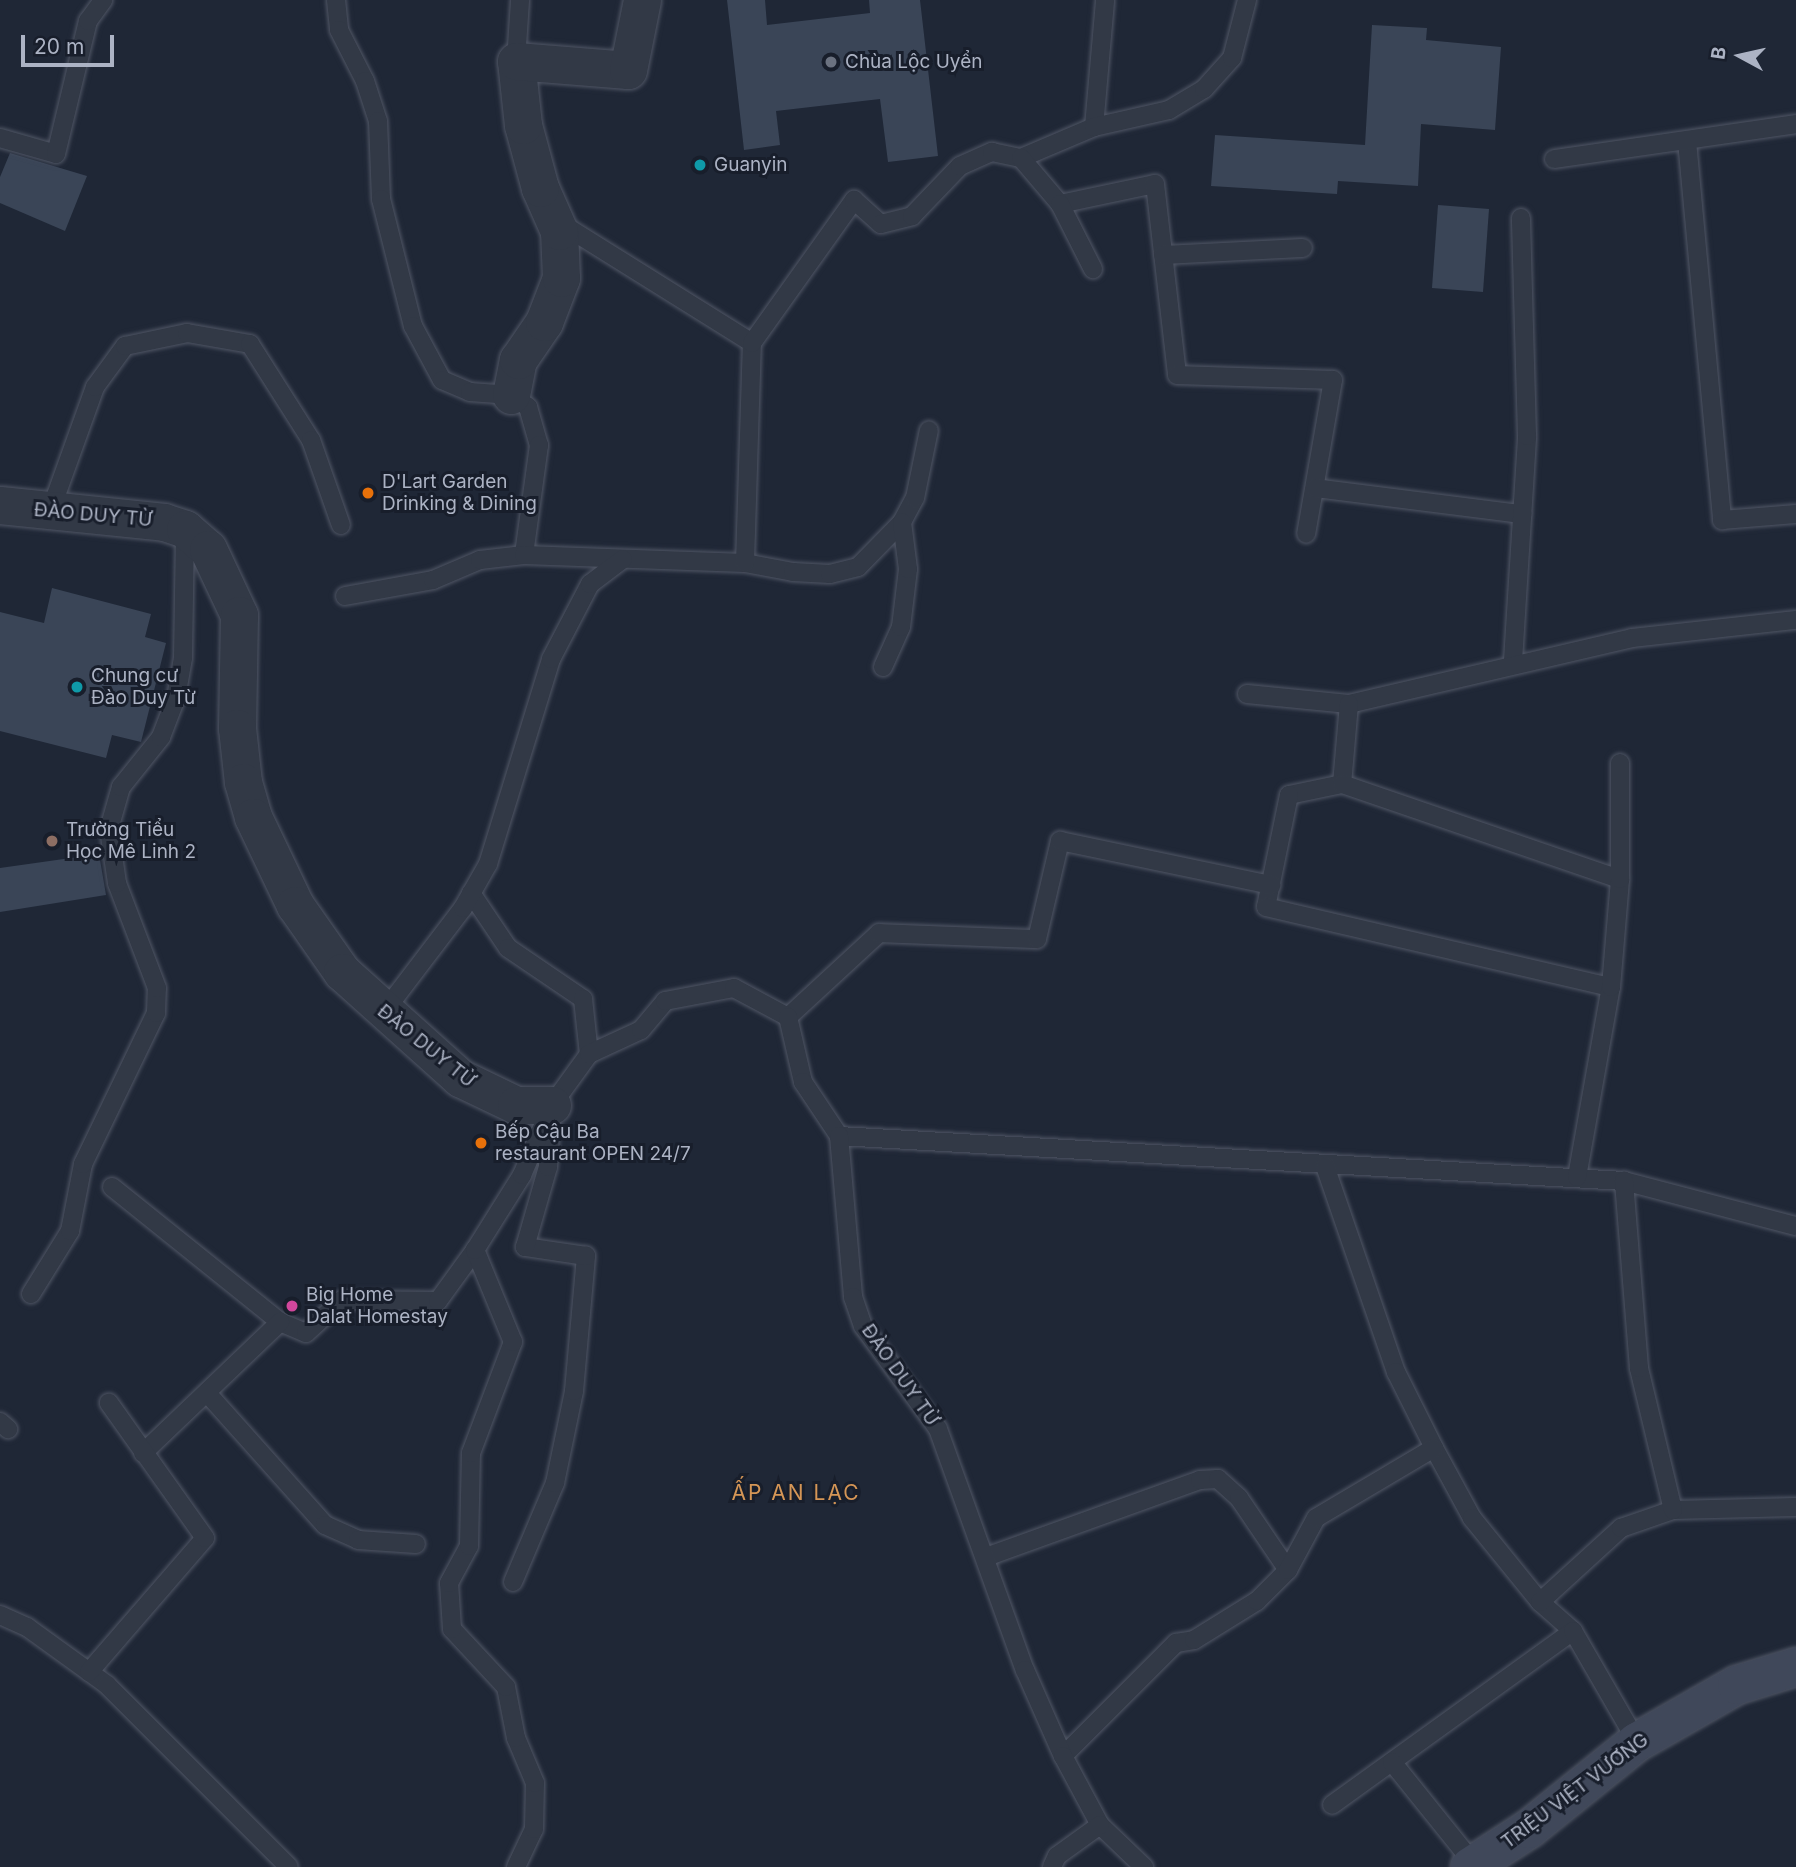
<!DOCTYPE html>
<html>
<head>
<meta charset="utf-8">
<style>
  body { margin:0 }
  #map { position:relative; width:1796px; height:1867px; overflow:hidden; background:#1f2736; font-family:Inter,sans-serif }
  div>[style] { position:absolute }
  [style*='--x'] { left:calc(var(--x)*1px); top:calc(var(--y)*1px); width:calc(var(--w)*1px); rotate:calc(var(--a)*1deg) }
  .building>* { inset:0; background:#3a4557 }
  .roads { filter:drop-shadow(0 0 2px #505665) drop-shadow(0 0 2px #505665) }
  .lane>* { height:18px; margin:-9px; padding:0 9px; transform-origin:9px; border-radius:9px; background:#323946 }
  .street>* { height:37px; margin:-18.5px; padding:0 18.5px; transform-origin:18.5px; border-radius:18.5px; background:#323946 }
  .secondary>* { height:38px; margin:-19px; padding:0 19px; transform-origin:19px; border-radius:19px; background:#40485a }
  .dots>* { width:19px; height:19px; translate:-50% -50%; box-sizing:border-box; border:4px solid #181e2b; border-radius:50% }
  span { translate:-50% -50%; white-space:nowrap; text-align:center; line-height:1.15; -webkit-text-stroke:6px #181e2b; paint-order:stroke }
  .poi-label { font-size:19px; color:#acb3c4 }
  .left { translate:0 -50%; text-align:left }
  .street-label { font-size:19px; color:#acb3c4 }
  .neighbourhood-label { font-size:21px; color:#d59656; letter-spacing:2px }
  .north { position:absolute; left:1705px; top:21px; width:70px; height:70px; -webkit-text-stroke:5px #181e2b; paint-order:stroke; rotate:278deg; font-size:19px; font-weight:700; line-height:28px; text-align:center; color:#acb3c4 }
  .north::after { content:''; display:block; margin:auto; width:24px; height:32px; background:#acb3c4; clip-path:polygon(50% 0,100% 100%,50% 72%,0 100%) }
  .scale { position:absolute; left:21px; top:35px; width:93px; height:32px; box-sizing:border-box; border:4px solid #acb3c4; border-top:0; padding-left:9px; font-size:21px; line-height:24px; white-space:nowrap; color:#acb3c4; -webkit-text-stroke:5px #181e2b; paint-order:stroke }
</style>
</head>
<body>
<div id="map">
  <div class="building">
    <i style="clip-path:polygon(727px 0,765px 0,767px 25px,870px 13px,869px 0,920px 0,938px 156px,888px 162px,880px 99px,776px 111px,780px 145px,744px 150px)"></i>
    <i style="clip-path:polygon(1372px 25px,1427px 28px,1426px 40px,1501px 47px,1495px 130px,1421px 124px,1418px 186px,1338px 181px,1337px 194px,1211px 186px,1215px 135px,1365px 145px)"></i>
    <i style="clip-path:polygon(10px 153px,87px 176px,65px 231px,0 203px,0 177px)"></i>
    <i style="clip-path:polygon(1438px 205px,1489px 209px,1483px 292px,1432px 288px)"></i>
    <i style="clip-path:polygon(52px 588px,151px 614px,145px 637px,166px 643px,141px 742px,112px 735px,106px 758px,0 731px,0 612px,44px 623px)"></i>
    <i style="clip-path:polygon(99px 854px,106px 895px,0 912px,0 868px)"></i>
  </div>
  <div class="roads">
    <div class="lane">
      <i style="--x:336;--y:0;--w:30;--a:84"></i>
      <i style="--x:339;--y:30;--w:57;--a:63"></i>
      <i style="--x:365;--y:81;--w:42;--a:72"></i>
      <i style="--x:378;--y:121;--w:78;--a:87.8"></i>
      <i style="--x:381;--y:199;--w:131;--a:75.9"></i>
      <i style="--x:413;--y:326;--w:61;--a:61.8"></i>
      <i style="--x:442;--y:380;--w:30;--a:23"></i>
      <i style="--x:470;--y:392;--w:41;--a:4.2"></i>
      <i style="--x:511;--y:395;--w:21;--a:35"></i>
      <i style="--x:528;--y:407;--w:40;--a:74"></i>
      <i style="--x:539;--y:445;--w:111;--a:97.8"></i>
      <i style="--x:516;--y:61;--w:61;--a:-86.2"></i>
      <i style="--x:1094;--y:127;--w:127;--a:-85"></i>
      <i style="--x:0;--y:138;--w:58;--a:15.9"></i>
      <i style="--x:56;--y:154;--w:137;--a:-76.5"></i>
      <i style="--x:88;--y:21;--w:26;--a:-54"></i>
      <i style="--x:1687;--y:141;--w:381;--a:84.7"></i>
      <i style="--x:1722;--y:520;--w:74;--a:-4.6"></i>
      <i style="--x:1021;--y:158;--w:79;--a:-23"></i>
      <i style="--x:1094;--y:127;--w:77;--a:-12.8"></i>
      <i style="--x:1169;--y:110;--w:41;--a:-31"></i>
      <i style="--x:1204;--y:89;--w:42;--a:-47.9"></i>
      <i style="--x:1232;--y:58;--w:60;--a:-75.5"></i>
      <i style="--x:1554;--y:159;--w:245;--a:-8.2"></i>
      <i style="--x:1060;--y:204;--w:97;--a:-11.9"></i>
      <i style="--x:1155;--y:184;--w:192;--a:83.4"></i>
      <i style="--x:1177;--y:375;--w:156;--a:1.8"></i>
      <i style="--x:1333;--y:380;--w:156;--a:99.9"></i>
      <i style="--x:557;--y:221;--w:230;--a:32"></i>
      <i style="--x:1163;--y:255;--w:140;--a:-2.9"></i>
      <i style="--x:1315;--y:488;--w:209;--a:7.2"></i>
      <i style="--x:50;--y:512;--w:133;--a:-70.2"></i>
      <i style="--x:95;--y:387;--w:51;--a:-53.8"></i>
      <i style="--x:125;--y:346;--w:63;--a:-11.8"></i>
      <i style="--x:187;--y:333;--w:64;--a:9.9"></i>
      <i style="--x:250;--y:344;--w:114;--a:57.6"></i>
      <i style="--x:311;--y:440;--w:90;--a:70.6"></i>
      <i style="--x:745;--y:563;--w:49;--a:10.6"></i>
      <i style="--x:793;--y:572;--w:37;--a:3"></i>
      <i style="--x:830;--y:574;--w:29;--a:-14"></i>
      <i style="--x:858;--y:567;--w:63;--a:-45.6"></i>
      <i style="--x:902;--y:522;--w:27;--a:-62"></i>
      <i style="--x:915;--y:498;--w:69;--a:-78.4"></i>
      <i style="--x:345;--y:596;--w:89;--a:-10.3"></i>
      <i style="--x:433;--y:580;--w:51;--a:-23.1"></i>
      <i style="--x:480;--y:560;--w:44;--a:-6.5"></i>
      <i style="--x:524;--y:555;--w:221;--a:2.1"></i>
      <i style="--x:745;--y:563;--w:220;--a:-88.2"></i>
      <i style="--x:752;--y:343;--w:176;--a:-54.5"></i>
      <i style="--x:854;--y:200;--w:36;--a:42"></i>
      <i style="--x:881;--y:224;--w:32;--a:-14"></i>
      <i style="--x:912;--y:216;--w:69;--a:-46.2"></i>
      <i style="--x:960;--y:166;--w:35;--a:-24"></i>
      <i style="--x:992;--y:152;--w:30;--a:12"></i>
      <i style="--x:1021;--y:158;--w:60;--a:49.7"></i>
      <i style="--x:1060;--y:204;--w:73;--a:63.1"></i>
      <i style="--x:1513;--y:661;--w:225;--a:-86.4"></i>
      <i style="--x:1527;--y:436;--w:218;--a:-91.6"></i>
      <i style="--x:883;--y:667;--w:44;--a:-65.8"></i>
      <i style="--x:901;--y:627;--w:58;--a:-83.1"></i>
      <i style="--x:908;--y:569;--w:47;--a:-97.3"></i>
      <i style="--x:1247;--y:694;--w:102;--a:5.6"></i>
      <i style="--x:1349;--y:704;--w:291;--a:-13.1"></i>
      <i style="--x:1632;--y:638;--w:165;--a:-6.3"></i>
      <i style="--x:1349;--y:704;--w:80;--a:95"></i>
      <i style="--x:1342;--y:784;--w:54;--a:168.3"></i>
      <i style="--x:1289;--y:795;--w:114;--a:101.6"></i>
      <i style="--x:1266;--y:907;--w:354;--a:13.1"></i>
      <i style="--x:1342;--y:784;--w:294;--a:18.9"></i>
      <i style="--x:471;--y:893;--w:66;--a:56.1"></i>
      <i style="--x:508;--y:948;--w:91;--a:34.2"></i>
      <i style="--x:583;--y:999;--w:55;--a:83.8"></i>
      <i style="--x:383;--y:1013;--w:132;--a:-52.7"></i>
      <i style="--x:463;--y:908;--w:51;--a:-60.4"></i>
      <i style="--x:488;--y:864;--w:214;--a:-72.9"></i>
      <i style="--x:551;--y:659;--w:85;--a:-62.5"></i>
      <i style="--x:590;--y:584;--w:41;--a:-37.1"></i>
      <i style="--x:788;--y:1017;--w:124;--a:-42.7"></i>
      <i style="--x:879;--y:933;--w:158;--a:2.2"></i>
      <i style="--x:1037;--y:939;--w:101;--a:-76.8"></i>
      <i style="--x:1060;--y:841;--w:216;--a:11.8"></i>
      <i style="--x:839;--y:1136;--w:786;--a:3.28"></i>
      <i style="--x:1624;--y:1181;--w:178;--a:14.7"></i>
      <i style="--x:1325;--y:1166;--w:218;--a:71"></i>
      <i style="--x:1396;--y:1372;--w:85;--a:63.4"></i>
      <i style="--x:1434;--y:1448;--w:80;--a:61.5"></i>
      <i style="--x:1472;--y:1518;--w:108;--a:51"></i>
      <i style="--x:1540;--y:1602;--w:44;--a:41.3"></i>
      <i style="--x:1573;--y:1631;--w:297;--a:144.2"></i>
      <i style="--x:1577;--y:1177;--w:193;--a:-79.9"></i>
      <i style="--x:1611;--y:987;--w:108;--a:-85.2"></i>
      <i style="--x:1620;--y:879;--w:116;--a:-90"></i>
      <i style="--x:112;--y:1187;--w:216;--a:38.8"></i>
      <i style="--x:280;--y:1322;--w:28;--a:23"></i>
      <i style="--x:306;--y:1333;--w:49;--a:-42.5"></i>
      <i style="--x:342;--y:1300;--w:96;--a:0.6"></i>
      <i style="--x:438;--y:1301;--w:63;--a:-54"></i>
      <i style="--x:31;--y:1294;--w:74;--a:-58.2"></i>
      <i style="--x:70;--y:1231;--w:68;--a:-79"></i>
      <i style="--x:83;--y:1164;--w:168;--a:-64.2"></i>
      <i style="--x:156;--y:1013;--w:25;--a:-88"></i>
      <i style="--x:157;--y:988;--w:112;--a:-110.9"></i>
      <i style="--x:117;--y:883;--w:55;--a:-98.4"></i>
      <i style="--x:109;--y:829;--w:44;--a:-74.1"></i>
      <i style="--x:121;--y:787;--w:64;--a:-51.3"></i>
      <i style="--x:161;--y:737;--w:42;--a:-69"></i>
      <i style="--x:176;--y:698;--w:41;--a:-80.1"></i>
      <i style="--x:183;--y:658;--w:127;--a:-89.1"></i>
      <i style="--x:207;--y:1393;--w:177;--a:48.2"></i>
      <i style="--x:325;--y:1525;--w:36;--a:24"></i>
      <i style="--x:358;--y:1540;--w:58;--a:3.9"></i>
      <i style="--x:0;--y:1422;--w:11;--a:41"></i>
      <i style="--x:143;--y:1453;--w:190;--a:-43.7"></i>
      <i style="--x:1673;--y:1510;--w:123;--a:-1.4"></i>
      <i style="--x:986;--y:1557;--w:227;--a:-19.8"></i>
      <i style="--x:1200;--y:1480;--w:18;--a:-3"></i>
      <i style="--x:1218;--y:1479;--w:28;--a:42"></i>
      <i style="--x:1239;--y:1498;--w:87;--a:55.8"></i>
      <i style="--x:513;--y:1582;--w:108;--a:-67"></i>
      <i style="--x:555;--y:1483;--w:94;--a:-78.3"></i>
      <i style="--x:574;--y:1391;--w:136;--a:-84.9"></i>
      <i style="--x:586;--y:1256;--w:62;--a:-171.6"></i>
      <i style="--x:525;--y:1247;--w:83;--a:-74"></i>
      <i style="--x:548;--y:1167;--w:48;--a:-86.4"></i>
      <i style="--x:1540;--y:1602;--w:110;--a:-42.4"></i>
      <i style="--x:1621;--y:1528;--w:55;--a:-19.1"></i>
      <i style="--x:1673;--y:1510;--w:146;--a:-103.5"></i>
      <i style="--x:1639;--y:1368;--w:188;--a:-94.6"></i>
      <i style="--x:0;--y:1615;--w:30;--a:24"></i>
      <i style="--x:27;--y:1627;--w:99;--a:35.9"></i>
      <i style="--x:107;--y:1685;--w:257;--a:45"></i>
      <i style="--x:1573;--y:1631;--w:128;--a:60"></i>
      <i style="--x:89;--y:1672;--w:177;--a:-49.1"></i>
      <i style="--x:205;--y:1538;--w:166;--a:-125.4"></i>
      <i style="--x:1063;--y:1756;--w:160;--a:-45"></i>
      <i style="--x:1176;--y:1643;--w:18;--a:-9"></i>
      <i style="--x:1194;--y:1640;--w:74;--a:-31.8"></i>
      <i style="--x:1257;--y:1601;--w:44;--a:-45"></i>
      <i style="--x:1288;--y:1570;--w:59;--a:-61.7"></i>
      <i style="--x:1316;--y:1518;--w:137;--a:-30.7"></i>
      <i style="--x:1392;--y:1762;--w:131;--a:51.2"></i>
      <i style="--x:516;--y:1867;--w:42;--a:-64.7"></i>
      <i style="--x:534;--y:1829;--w:46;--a:-88.8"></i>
      <i style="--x:535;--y:1783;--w:49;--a:-112.9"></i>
      <i style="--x:516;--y:1738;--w:52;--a:-101.1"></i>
      <i style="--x:506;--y:1687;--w:79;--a:-133"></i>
      <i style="--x:452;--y:1629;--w:46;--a:-93.7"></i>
      <i style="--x:449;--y:1583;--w:42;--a:-61.6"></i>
      <i style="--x:469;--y:1546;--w:93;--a:-88.8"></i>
      <i style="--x:471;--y:1453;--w:119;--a:-69.3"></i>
      <i style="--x:513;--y:1342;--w:100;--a:-112.4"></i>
      <i style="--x:475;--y:1250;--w:89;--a:-57.9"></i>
      <i style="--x:522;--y:1175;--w:76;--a:-66.8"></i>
      <i style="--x:552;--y:1105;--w:63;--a:-54"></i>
      <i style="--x:589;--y:1054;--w:57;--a:-24.8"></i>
      <i style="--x:641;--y:1030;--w:38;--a:-50"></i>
      <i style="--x:665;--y:1001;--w:70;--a:-10.7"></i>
      <i style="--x:734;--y:988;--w:61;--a:28.2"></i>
      <i style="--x:788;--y:1017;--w:67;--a:77"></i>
      <i style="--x:803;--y:1082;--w:65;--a:56.3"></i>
      <i style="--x:839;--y:1136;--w:162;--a:85"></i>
      <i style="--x:853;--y:1297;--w:31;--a:71"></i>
      <i style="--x:863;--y:1326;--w:127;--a:53.9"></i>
      <i style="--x:938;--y:1429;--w:256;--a:70.2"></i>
      <i style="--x:1025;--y:1670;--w:94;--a:66.2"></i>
      <i style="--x:1063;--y:1756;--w:78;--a:61.8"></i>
      <i style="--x:1100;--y:1825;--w:61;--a:43.7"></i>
      <i style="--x:1052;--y:1867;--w:12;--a:-66"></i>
      <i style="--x:1057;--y:1856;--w:53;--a:-35.8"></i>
    </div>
    <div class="street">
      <i style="--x:511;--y:395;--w:36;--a:-79"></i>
      <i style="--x:518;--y:360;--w:46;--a:-55.6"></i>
      <i style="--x:544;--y:322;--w:47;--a:-68.9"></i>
      <i style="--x:561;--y:278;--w:47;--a:-92.4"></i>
      <i style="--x:559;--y:231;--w:47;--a:-113.8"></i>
      <i style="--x:540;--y:188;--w:65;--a:-105.1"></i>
      <i style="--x:523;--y:125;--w:64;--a:-96.2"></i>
      <i style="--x:516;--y:61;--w:112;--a:4.6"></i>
      <i style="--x:628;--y:70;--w:71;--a:-78.7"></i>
      <i style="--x:0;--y:505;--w:165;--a:5.9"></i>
      <i style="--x:164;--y:522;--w:22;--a:18"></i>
      <i style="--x:185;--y:529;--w:30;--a:41"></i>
      <i style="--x:208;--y:549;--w:73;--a:64.8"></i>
      <i style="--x:239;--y:615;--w:113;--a:91"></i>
      <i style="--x:237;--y:728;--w:54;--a:83.7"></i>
      <i style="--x:243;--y:782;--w:36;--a:74"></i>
      <i style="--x:253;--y:817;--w:98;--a:64.5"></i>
      <i style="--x:295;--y:905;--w:82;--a:55"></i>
      <i style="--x:342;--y:972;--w:159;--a:41.9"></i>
      <i style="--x:460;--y:1078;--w:62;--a:25.7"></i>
      <i style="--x:516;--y:1105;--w:36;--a:0"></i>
    </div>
    <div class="secondary">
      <i style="--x:1470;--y:1867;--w:70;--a:-32.8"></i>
      <i style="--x:1529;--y:1829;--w:139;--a:-38.9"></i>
      <i style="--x:1637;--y:1742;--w:115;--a:-29.7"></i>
      <i style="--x:1737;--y:1685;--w:62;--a:-17"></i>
    </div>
  </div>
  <div class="dots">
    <i style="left:831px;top:62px;background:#6b7280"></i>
    <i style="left:700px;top:165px;background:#0f9aa8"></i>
    <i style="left:368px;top:493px;background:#e8710a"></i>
    <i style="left:77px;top:687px;background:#0f9aa8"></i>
    <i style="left:52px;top:841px;background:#8d6e63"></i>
    <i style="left:481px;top:1143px;background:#e8710a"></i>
    <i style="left:292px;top:1306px;background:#d1479c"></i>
  </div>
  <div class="poi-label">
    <span class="left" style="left:845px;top:62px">Chùa Lộc Uyển</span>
    <span class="left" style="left:714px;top:165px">Guanyin</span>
    <span class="left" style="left:382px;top:493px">D'Lart Garden<br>Drinking &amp; Dining</span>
    <span class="left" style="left:91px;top:687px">Chung cư<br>Đào Duy Từ</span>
    <span class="left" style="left:66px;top:841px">Trường Tiểu<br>Học Mê Linh 2</span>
    <span class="left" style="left:495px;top:1143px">Bếp Cậu Ba<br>restaurant OPEN 24/7</span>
    <span class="left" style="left:306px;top:1306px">Big Home<br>Dalat Homestay</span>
  </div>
  <div class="street-label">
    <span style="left:93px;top:515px;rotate:5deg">ĐÀO DUY TỪ</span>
    <span style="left:426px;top:1046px;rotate:39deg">ĐÀO DUY TỪ</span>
    <span style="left:900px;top:1375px;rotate:55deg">ĐÀO DUY TỪ</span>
    <span style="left:1575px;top:1791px;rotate:-37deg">TRIỆU VIỆT VƯƠNG</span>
  </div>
  <div class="neighbourhood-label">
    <span style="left:796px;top:1493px">ẤP AN LẠC</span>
  </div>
  <div class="north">B</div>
  <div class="scale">20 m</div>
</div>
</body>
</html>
